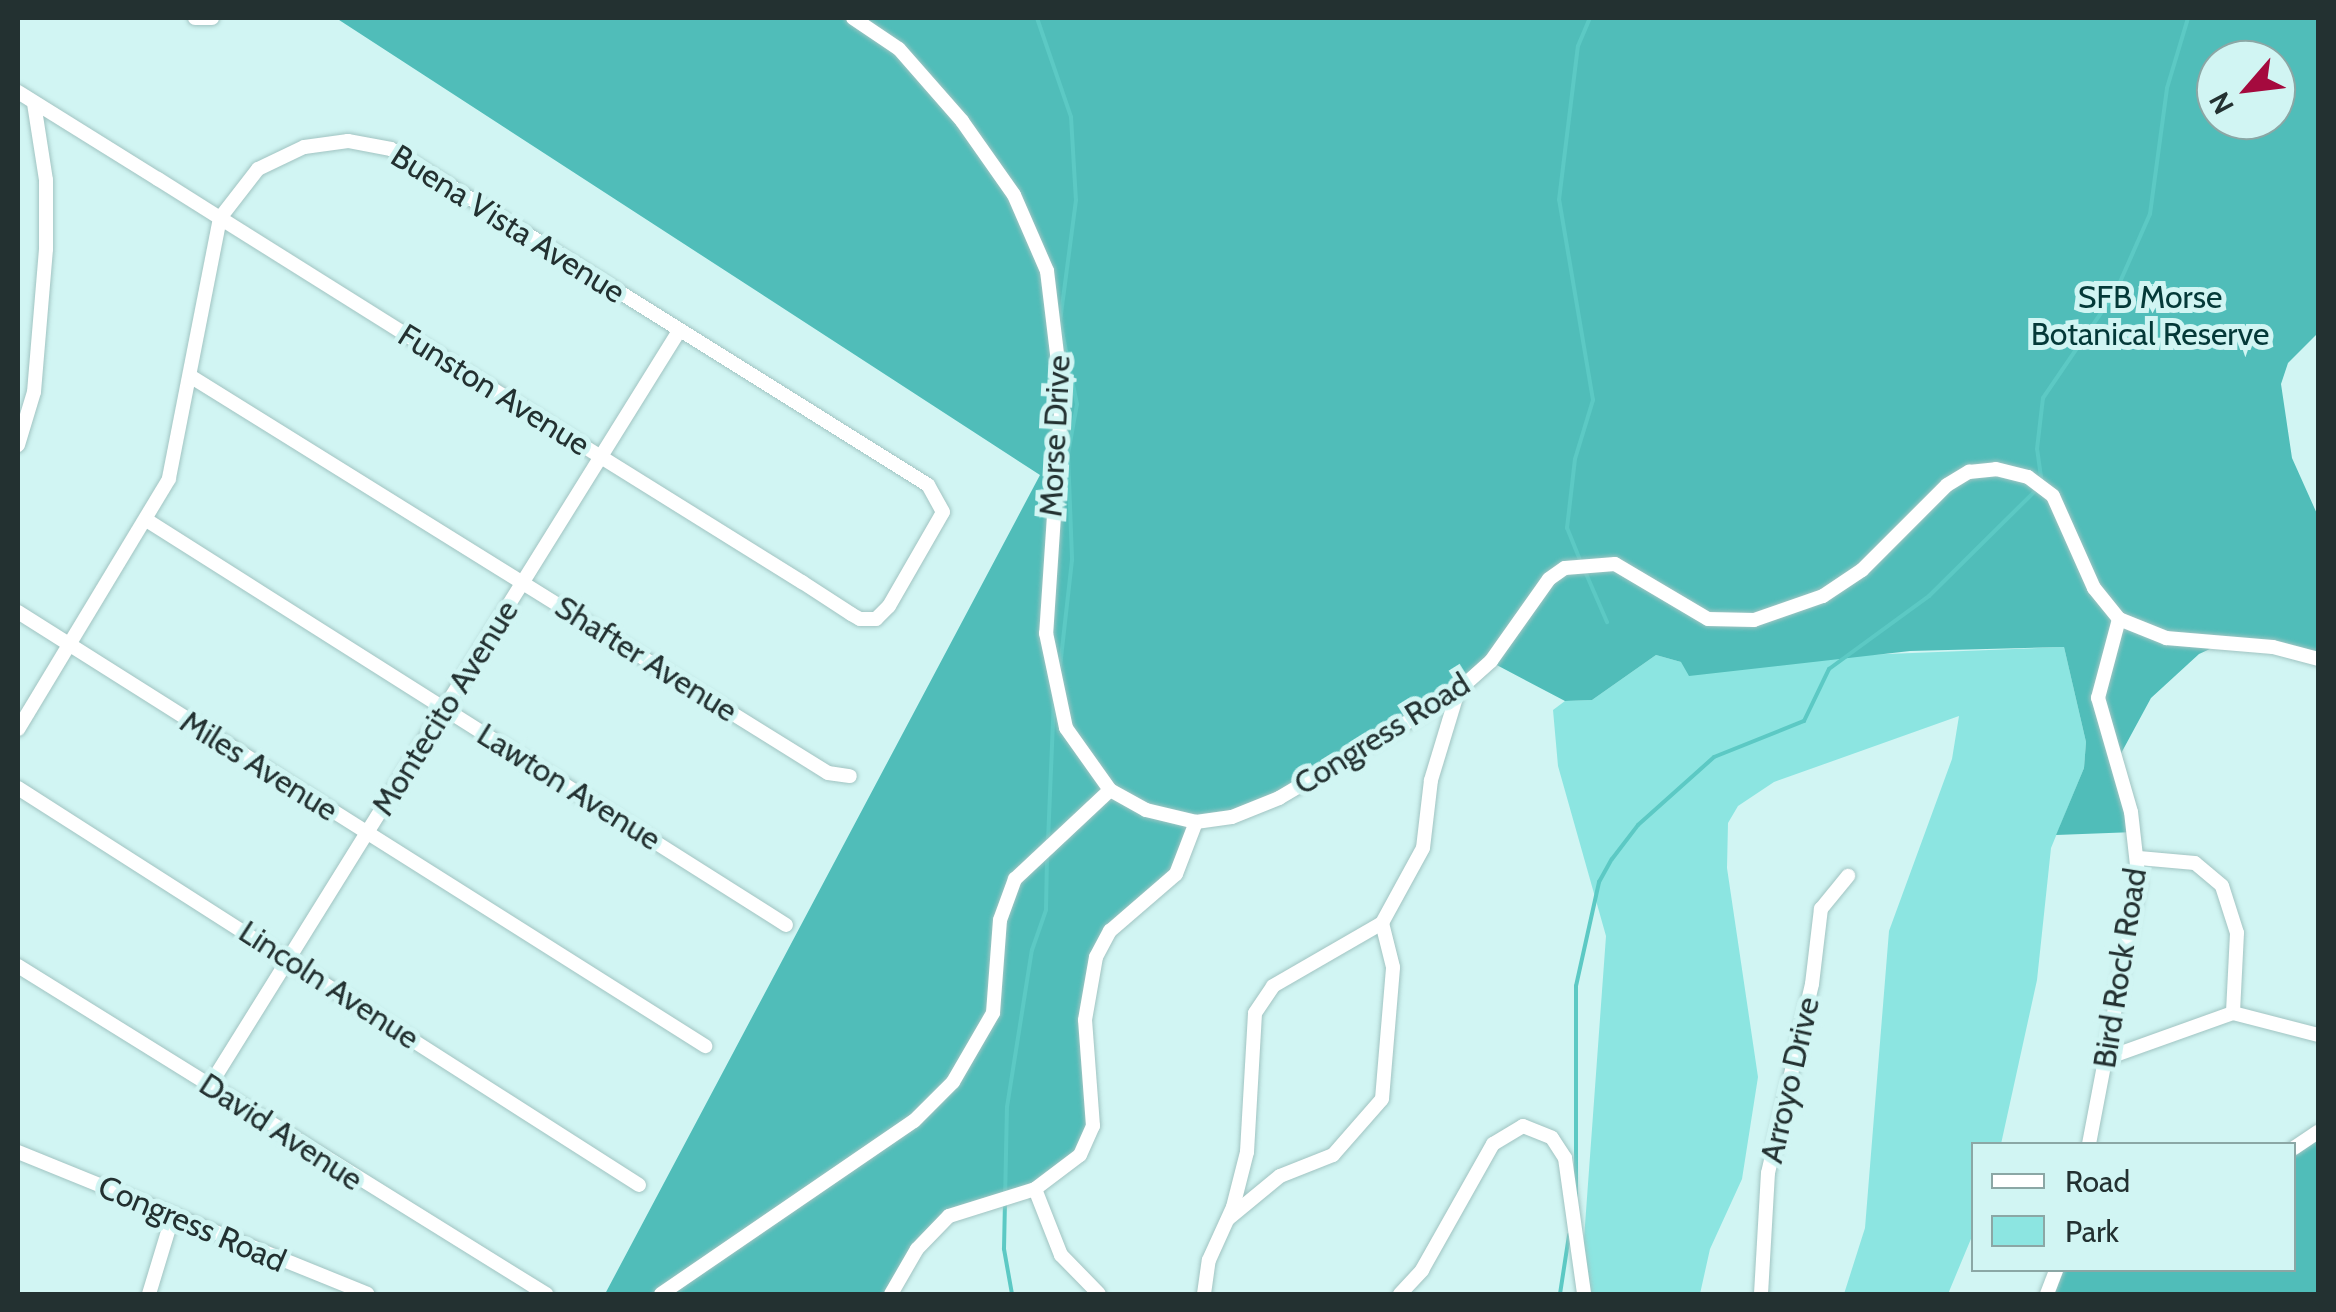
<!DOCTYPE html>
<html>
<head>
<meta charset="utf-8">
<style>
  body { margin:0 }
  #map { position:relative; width:2336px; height:1312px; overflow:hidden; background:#d1f5f3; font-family:Cabin,sans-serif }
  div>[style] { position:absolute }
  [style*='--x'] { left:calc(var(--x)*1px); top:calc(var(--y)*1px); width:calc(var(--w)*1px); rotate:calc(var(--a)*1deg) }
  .green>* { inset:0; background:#8ce5e1 }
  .forest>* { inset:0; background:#50bdb9 }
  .stream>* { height:4px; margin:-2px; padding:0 2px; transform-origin:2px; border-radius:2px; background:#5cc9c4 }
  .roads { filter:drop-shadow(0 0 2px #a1c4c2) drop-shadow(0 0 2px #a1c4c2) }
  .street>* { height:14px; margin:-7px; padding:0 7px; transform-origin:7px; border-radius:7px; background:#fff }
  span { translate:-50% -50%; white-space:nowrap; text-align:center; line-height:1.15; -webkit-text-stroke:10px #d1f5f3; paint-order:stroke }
  .street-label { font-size:32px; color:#233131 }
  .park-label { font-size:32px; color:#043938 }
  .frame { position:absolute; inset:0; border:20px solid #233131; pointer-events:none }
  .legend { position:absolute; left:1971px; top:1142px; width:325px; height:130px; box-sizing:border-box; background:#d1f5f3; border:2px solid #8ba7a5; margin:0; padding:12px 18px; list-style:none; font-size:30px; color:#233131 }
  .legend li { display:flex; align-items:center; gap:20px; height:50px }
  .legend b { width:50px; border:2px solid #8ba7a5 }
  .north { position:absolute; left:2196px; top:40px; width:100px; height:100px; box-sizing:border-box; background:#d1f5f3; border:2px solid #8ba7a5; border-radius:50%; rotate:242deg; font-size:28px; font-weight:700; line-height:40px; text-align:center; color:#233131 }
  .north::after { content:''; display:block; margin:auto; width:35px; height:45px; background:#a50a3e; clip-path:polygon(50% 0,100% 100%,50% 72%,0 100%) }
</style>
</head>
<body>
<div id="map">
  <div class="green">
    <i style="clip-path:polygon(2064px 647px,2086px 742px,2084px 768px,2051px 848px,2037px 980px,2001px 1144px,1974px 1144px,1973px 1234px,1948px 1294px,1844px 1294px,1865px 1228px,1889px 931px,1952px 759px,1959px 716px,1774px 782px,1738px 806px,1728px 823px,1727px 868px,1758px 1077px,1742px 1179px,1710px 1249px,1700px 1294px,1580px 1294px,1606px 936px,1558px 766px,1553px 710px,1565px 701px,1592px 700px,1656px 655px,1681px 662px)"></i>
  </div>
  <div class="forest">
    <i style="clip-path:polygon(evenodd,336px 18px,2318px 18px,2318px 333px,2288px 363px,2281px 384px,2292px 458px,2318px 516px,2318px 659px,2223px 643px,2199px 654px,2151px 698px,2118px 759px,2135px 832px,2056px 835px,2084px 768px,2086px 742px,2064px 647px,1910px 651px,1689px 676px,1681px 662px,1656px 655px,1592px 700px,1565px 701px,1491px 662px,1279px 798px,1197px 822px,1185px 857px,1110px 931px,1088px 986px,1093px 1126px,1057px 1176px,949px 1216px,891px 1294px,605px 1294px,1040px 475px,336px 18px,2216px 60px,2276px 60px,2276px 120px,2216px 120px,2216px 60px)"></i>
    <i style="clip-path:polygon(2318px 1132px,2318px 1294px,2047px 1294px,2056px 1270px,2294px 1270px,2294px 1148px)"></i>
  </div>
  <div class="stream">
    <i style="--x:1037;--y:18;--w:105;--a:71"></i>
    <i style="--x:1071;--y:117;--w:83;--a:86.6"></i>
    <i style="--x:1076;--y:200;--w:123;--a:97.5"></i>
    <i style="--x:1060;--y:322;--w:84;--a:78.3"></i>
    <i style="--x:1077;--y:404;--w:51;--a:100.2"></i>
    <i style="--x:1068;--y:454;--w:106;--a:87.8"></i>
    <i style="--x:1072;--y:560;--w:108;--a:96.4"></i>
    <i style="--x:2042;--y:484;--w:35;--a:-98"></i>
    <i style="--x:2037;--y:449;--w:51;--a:-83.3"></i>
    <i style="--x:2043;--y:398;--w:130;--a:-55.7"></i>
    <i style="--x:2116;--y:291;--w:84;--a:-66.2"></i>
    <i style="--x:2150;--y:214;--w:127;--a:-82.3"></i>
    <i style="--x:2167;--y:88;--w:73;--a:-73.3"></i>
    <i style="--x:1580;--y:560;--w:35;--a:-112"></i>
    <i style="--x:1567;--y:528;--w:69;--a:-83.4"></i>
    <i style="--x:1575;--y:459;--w:62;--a:-73"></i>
    <i style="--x:1593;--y:400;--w:203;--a:-99.6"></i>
    <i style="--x:1559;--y:200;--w:155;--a:-83"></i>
    <i style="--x:1578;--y:46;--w:30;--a:-67"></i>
    <i style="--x:1584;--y:569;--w:58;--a:66.5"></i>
    <i style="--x:1048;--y:841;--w:145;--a:-87.6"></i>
    <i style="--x:1576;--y:1196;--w:210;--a:-90"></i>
    <i style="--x:1576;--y:986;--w:107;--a:-77.5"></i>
    <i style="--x:1599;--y:882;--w:26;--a:-61"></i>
    <i style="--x:1612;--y:859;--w:43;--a:-52.6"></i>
    <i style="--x:1638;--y:825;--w:102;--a:-41.8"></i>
    <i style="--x:1714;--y:757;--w:97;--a:-21.8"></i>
    <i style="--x:1804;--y:721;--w:58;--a:-64.3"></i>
    <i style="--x:1829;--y:669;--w:124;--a:-36.1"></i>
    <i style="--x:1929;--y:596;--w:149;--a:-44.7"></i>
    <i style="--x:1012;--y:1294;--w:46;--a:-100.1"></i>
    <i style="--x:1004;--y:1249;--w:142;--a:-88.8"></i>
    <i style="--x:1007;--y:1107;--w:159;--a:-81"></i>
    <i style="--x:1032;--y:950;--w:42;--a:-70.7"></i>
    <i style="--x:1046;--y:910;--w:54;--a:-88.9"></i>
    <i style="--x:1560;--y:1294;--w:60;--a:-81.3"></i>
  </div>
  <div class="roads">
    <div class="street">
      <i style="--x:195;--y:18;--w:17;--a:0"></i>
      <i style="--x:853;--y:18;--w:55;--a:34"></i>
      <i style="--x:899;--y:49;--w:96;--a:48.8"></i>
      <i style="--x:962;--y:121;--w:90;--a:54.9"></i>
      <i style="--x:1014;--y:195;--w:83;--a:66.5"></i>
      <i style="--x:1047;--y:271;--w:125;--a:83.1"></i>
      <i style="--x:1062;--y:395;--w:239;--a:93.8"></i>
      <i style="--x:1046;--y:633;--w:97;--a:78.1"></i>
      <i style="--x:1066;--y:728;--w:76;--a:54.6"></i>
      <i style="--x:1110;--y:790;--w:41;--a:29.1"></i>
      <i style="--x:1146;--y:810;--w:51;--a:13.5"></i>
      <i style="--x:18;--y:92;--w:165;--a:31.9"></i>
      <i style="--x:158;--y:179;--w:73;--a:32.2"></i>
      <i style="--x:220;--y:218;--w:450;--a:32.1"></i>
      <i style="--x:601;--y:457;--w:237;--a:31.9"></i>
      <i style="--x:802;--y:582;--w:59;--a:33.1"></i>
      <i style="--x:851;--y:614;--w:10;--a:29"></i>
      <i style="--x:860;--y:619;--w:16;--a:0"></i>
      <i style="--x:876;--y:619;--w:18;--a:-45"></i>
      <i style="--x:889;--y:606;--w:108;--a:-60.1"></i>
      <i style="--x:943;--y:512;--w:31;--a:-119"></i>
      <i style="--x:928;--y:485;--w:633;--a:-147.97"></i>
      <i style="--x:391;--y:149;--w:44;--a:-169.5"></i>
      <i style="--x:348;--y:141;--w:44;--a:172.2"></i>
      <i style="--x:304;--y:147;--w:51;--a:154.4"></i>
      <i style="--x:258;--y:169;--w:62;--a:127.8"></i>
      <i style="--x:220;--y:218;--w:266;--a:101.1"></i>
      <i style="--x:169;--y:479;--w:292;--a:121.1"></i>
      <i style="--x:190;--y:376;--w:751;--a:31.89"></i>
      <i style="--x:828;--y:773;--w:22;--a:8"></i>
      <i style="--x:18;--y:445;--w:55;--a:-73.2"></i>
      <i style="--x:34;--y:392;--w:144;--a:-85.2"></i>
      <i style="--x:46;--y:249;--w:69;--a:-90"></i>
      <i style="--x:46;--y:180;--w:78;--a:-98.9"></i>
      <i style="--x:148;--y:521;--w:755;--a:32.34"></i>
      <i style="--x:18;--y:612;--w:813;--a:32.28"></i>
      <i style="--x:18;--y:788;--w:737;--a:32.59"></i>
      <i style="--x:2139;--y:858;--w:56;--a:5.1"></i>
      <i style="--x:2195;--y:863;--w:35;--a:40"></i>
      <i style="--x:2222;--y:886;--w:49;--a:72.3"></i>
      <i style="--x:2237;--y:933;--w:80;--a:92.9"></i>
      <i style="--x:18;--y:966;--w:622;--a:31.85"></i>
      <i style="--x:2107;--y:1058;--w:134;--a:-19.7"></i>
      <i style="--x:2233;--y:1013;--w:88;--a:14.5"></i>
      <i style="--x:210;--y:1085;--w:888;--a:-58.12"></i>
      <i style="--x:2089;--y:1144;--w:266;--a:-79.2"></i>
      <i style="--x:2139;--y:883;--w:71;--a:-96.4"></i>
      <i style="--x:2131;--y:812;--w:119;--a:-106.1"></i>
      <i style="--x:2098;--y:698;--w:82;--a:-75.1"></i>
      <i style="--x:2294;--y:1148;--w:29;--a:-34"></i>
      <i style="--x:18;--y:1152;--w:377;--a:22.1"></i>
      <i style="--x:1035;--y:1189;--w:71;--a:68.5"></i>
      <i style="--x:1061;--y:1255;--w:54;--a:45.7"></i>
      <i style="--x:1229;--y:1218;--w:66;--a:-39.5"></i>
      <i style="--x:1280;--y:1176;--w:57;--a:-21.6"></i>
      <i style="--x:1333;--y:1155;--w:74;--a:-48.8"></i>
      <i style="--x:1382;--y:1099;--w:132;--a:-85.2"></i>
      <i style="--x:1393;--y:967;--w:45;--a:-104"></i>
      <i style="--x:1382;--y:923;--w:85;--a:-61.3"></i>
      <i style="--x:1423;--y:848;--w:68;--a:-83.3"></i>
      <i style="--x:1431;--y:780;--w:93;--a:-73.1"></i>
      <i style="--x:149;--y:1294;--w:83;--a:-73.1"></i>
      <i style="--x:661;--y:1294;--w:306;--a:-34.4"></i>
      <i style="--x:914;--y:1121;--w:55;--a:-45"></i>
      <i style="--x:953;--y:1082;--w:80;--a:-59.9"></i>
      <i style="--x:993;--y:1013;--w:93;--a:-85.7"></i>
      <i style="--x:1000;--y:920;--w:44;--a:-69.9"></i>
      <i style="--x:1015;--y:879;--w:130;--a:-43.1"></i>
      <i style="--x:891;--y:1294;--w:52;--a:-60"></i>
      <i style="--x:917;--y:1249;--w:46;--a:-45.9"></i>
      <i style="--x:949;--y:1216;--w:90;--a:-17.4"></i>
      <i style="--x:1035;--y:1189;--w:56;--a:-37.1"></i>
      <i style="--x:1080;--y:1155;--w:32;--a:-66"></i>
      <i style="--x:1093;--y:1126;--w:106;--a:-94.3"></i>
      <i style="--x:1085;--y:1020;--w:64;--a:-80.1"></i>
      <i style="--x:1096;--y:957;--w:30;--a:-62"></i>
      <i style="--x:1110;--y:931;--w:87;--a:-40.8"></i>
      <i style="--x:1176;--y:874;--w:56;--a:-69"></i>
      <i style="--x:1196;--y:822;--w:36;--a:-8"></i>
      <i style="--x:1232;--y:817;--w:51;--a:-22"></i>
      <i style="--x:1279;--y:798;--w:202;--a:-30.6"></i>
      <i style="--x:1453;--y:695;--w:51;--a:-41.8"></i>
      <i style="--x:1491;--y:661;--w:100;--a:-54.7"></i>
      <i style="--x:1549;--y:579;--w:19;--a:-35"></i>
      <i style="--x:1565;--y:568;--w:50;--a:-4.6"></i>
      <i style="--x:1615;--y:564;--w:108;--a:30.6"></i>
      <i style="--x:1708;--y:619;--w:46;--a:1.2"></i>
      <i style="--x:1754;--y:620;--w:73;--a:-19.2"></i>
      <i style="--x:1823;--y:596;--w:47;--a:-33.7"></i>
      <i style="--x:1862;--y:570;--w:120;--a:-45"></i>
      <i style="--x:1947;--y:485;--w:26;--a:-31"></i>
      <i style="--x:1969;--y:472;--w:27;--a:-6"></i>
      <i style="--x:1996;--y:469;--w:33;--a:14"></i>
      <i style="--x:2028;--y:477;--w:31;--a:37"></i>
      <i style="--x:2053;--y:496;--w:101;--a:66"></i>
      <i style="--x:2094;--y:588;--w:40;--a:51"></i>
      <i style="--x:2119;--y:619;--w:51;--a:22"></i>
      <i style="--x:2166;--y:638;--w:107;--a:4.8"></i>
      <i style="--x:2273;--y:647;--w:47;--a:14.9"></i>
      <i style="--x:1204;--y:1294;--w:34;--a:-82"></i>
      <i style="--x:1209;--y:1260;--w:58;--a:-65.6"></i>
      <i style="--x:1233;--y:1207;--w:57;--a:-75.7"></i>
      <i style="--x:1247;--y:1152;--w:139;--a:-86.7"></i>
      <i style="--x:1255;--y:1013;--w:32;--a:-56"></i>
      <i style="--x:1273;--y:986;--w:126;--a:-30"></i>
      <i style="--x:1400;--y:1294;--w:33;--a:-47"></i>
      <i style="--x:1422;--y:1270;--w:145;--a:-60.6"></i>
      <i style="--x:1493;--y:1144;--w:35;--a:-31"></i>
      <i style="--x:1523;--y:1126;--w:31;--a:22"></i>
      <i style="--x:1552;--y:1138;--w:24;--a:57"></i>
      <i style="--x:1565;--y:1158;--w:137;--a:82"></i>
      <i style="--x:1761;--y:1294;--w:121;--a:-86.7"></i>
      <i style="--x:1768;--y:1173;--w:194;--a:-76.9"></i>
      <i style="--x:1812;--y:984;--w:76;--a:-83.2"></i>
      <i style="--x:1821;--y:909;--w:43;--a:-50.7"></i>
      <i style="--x:2047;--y:1294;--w:26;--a:-69"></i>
    </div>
  </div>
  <div class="street-label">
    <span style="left:508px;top:224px;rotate:32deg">Buena Vista Avenue</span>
    <span style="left:494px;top:390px;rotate:32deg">Funston Avenue</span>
    <span style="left:1055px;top:436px;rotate:-87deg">Morse Drive</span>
    <span style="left:646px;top:659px;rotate:32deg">Shafter Avenue</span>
    <span style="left:445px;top:708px;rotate:-58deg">Montecito Avenue</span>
    <span style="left:1382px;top:734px;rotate:-32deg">Congress Road</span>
    <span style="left:259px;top:766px;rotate:32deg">Miles Avenue</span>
    <span style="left:569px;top:787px;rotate:32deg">Lawton Avenue</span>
    <span style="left:2120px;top:968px;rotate:-81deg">Bird Rock Road</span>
    <span style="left:329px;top:985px;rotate:33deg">Lincoln Avenue</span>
    <span style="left:1790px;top:1080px;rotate:-77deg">Arroyo Drive</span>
    <span style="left:281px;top:1132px;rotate:33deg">David Avenue</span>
    <span style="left:192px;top:1224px;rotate:23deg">Congress Road</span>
  </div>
  <div class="park-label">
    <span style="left:2150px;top:316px">SFB Morse<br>Botanical Reserve</span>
  </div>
  <div class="frame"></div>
  <ul class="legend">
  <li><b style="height:12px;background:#fff"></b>Road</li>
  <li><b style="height:28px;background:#8ce5e1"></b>Park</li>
  </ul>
  <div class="north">N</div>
</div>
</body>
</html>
